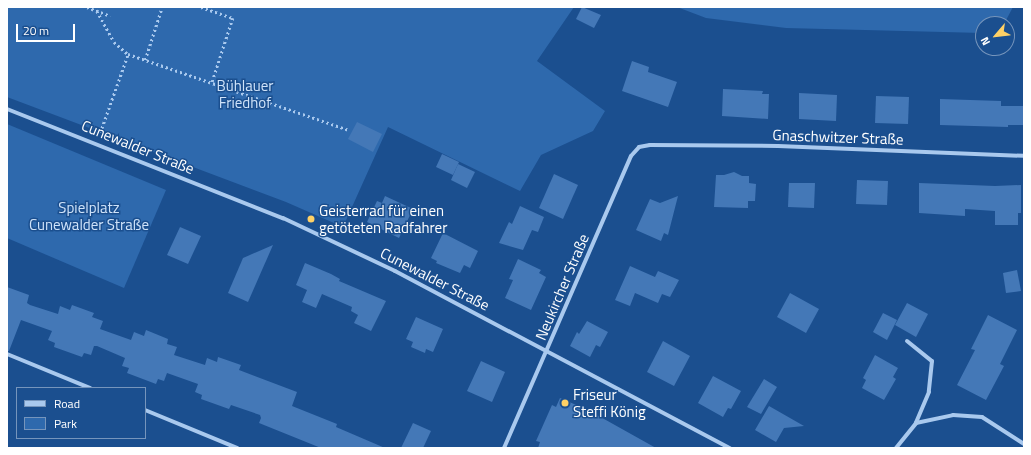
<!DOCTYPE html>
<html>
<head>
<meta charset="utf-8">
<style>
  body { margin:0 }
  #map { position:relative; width:1031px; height:455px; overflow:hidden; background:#1b4f8f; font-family:"Titillium Web",sans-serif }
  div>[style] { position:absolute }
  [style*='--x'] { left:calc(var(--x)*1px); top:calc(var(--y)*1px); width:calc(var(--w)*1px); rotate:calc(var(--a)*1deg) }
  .green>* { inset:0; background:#2e69ad }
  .building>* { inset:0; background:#4478b7 }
  .path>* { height:2.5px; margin-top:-1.25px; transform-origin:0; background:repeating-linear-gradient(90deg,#a9c9ee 0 2px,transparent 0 5px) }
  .street>* { height:4px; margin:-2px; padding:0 2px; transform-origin:2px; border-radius:2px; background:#a9c9ee }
  .dots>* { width:11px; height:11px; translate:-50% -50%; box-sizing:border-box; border:2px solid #1b4f8f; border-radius:50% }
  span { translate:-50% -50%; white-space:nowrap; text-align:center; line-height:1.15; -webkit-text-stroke:3px #1b4f8f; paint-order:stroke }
  .park-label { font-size:15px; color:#cfe3fa }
  .street-label { font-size:15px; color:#fff }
  .poi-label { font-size:15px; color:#fff }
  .left { translate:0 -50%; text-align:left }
  .frame { position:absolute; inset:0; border:8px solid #fff; pointer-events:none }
  .legend { position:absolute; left:16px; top:387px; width:130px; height:52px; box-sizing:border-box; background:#1b4f8f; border:1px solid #7695bc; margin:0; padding:5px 7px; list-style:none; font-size:12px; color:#fff }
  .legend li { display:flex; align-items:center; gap:8px; height:20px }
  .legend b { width:20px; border:1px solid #7695bc }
  .north { position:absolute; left:975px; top:16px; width:40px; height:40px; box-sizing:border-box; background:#1b4f8f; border:1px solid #7695bc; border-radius:50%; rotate:242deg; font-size:11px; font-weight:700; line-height:16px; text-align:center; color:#fff }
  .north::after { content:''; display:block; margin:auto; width:14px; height:18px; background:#ffd166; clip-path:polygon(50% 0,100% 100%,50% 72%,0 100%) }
  .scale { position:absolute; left:16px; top:24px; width:59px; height:18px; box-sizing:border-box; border:2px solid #fff; border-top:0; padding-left:5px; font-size:12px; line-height:14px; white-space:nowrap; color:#fff; -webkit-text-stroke:3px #1b4f8f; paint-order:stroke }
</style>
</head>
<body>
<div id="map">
  <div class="green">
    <i style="clip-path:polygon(7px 7px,574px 7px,537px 61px,605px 111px,593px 131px,541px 155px,520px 191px,388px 127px,343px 227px,286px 202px,7px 97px)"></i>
    <i style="clip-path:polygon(677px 7px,1013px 7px,1004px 24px,983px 24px,983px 33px,786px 28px,706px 18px)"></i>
    <i style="clip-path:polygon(7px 124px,166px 190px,124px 288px,7px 238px)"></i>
  </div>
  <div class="building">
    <i style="clip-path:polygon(582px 7px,601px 15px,594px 28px,576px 19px)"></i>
    <i style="clip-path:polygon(632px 61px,649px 67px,648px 72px,677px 82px,668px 107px,622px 91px)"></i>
    <i style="clip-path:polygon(723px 89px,763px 91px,762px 94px,769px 94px,768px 119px,722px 116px)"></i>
    <i style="clip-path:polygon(799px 93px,837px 95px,836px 121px,799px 119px)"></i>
    <i style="clip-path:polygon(876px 96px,909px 97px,908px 124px,875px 123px)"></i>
    <i style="clip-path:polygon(940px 99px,1001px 101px,1001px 106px,1024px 106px,1024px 125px,1008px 125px,1008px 127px,940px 125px)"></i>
    <i style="clip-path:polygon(357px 122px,382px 134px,373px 152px,348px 139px)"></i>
    <i style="clip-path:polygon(442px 154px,459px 162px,453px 175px,436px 167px)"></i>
    <i style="clip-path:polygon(458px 164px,475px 172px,467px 188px,451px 180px)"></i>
    <i style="clip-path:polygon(734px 172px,742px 176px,749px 176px,749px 183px,756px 184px,755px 201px,748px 201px,748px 208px,714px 207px,716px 175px,724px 175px)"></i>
    <i style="clip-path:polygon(554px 174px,578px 185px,563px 219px,539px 208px)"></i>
    <i style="clip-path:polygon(857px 180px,888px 181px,887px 205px,856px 204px)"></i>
    <i style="clip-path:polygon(789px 183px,815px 183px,814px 208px,788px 207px)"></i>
    <i style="clip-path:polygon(919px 183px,995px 186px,1021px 185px,1021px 213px,1018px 213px,1018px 225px,995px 225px,995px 211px,965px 209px,965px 216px,919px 213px)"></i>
    <i style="clip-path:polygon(385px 196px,413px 209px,399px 238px,367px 222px,377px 201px,382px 203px)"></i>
    <i style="clip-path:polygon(678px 196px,668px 235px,664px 233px,661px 241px,636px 230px,650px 199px,660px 203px)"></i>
    <i style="clip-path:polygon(520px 206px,544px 217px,538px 232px,532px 230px,523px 250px,499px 243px,509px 222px,512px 224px)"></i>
    <i style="clip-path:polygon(180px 227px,201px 236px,188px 264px,167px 255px)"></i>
    <i style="clip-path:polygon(443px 233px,478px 251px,470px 268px,464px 265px,460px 273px,436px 263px,437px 261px,431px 258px)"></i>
    <i style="clip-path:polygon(273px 245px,248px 302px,228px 293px,243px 258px)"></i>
    <i style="clip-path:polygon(518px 259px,541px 270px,539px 273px,546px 277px,531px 310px,505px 298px,513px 280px,509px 279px)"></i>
    <i style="clip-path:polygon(305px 263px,331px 274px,340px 279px,339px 281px,386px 301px,371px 331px,354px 323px,358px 315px,351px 311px,352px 307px,322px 294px,316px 308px,302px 302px,307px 290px,296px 285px)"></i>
    <i style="clip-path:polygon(630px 266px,655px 277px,658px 271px,679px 280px,670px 297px,662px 294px,658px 303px,635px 293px,630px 306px,615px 300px)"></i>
    <i style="clip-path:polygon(1017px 270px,1021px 291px,1006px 293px,1003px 273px)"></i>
    <i style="clip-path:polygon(7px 287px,29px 295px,27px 303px,30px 305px,58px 314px,60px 306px,70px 310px,72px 305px,94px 313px,92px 317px,103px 321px,100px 329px,131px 340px,134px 332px,144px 336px,146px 330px,168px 339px,167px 344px,177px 347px,174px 355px,205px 365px,207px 358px,217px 362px,218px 357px,241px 365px,239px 370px,297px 392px,292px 406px,337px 424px,336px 427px,385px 448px,321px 448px,259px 423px,261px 418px,260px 415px,231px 405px,229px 409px,201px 399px,202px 395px,195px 392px,198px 384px,167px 373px,164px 381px,158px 379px,156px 384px,127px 373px,129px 368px,122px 366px,125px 358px,97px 346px,94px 346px,91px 355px,84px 353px,82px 357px,54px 347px,55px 343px,48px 340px,52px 331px,21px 320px,9px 351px,7px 351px)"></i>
    <i style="clip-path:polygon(790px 293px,819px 309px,806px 333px,777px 317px)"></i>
    <i style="clip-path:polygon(907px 303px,928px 314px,916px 337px,895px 325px)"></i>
    <i style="clip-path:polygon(883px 313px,897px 320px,887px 340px,873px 332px)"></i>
    <i style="clip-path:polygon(988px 315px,1017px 330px,1000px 364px,1004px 366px,986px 400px,957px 385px,975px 350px,971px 349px)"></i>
    <i style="clip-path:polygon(416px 317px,443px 329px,433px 352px,426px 349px,425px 353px,411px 347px,413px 342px,406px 339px)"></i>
    <i style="clip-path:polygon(587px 321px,608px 332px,600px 347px,596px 345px,590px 357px,570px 346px,577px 332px,579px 334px)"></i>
    <i style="clip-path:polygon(663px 341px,690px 356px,674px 386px,647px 372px)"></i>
    <i style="clip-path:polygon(875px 355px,898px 368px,893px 377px,896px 379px,884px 400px,862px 388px,866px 380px,863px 378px)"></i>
    <i style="clip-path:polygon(481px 361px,505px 372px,492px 402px,467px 391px)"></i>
    <i style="clip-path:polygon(713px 376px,741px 391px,731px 409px,728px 408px,723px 417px,698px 403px)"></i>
    <i style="clip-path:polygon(764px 379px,777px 387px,761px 414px,747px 407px)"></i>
    <i style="clip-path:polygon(560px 398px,588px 410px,656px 448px,538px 448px,540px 442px,536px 441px,552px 405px,556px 407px)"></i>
    <i style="clip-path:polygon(769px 406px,804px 426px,784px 428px,776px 442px,755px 430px)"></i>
    <i style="clip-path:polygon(413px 423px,431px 431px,423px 448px,401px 448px)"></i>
  </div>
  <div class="path">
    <i style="--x:87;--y:7;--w:25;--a:21"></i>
    <i style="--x:201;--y:7;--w:34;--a:19"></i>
    <i style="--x:233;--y:18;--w:68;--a:107.9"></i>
    <i style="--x:97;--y:11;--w:35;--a:61"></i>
    <i style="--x:114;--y:42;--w:18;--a:41"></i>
    <i style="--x:128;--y:54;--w:234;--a:19"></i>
    <i style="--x:145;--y:60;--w:56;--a:-72.2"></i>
    <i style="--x:100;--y:133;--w:84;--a:-70.5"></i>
  </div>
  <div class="street">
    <i style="--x:7;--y:109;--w:297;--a:21.6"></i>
    <i style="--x:283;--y:218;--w:124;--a:25.3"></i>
    <i style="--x:395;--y:271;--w:379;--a:27.9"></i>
    <i style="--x:907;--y:341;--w:32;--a:39"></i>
    <i style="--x:932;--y:361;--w:31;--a:96"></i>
    <i style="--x:929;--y:392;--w:34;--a:113"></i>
    <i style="--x:7;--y:354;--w:90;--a:22.3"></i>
    <i style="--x:145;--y:410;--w:100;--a:22.4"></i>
    <i style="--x:504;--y:448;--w:318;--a:-66.5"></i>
    <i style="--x:631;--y:156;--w:12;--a:-48"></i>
    <i style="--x:639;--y:147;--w:11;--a:-10"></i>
    <i style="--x:650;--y:145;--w:128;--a:0.4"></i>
    <i style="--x:778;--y:146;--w:246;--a:2.3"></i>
    <i style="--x:896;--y:448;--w:32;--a:-51"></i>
    <i style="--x:916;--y:423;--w:38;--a:-12"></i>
    <i style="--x:953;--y:415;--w:29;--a:4"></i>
    <i style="--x:982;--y:417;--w:50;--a:32.7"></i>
  </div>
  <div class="dots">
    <i style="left:311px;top:219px;background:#ffd166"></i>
    <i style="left:565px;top:403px;background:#ffd166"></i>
  </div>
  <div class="park-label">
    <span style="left:245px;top:94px">Bühlauer<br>Friedhof</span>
    <span style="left:89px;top:216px">Spielplatz<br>Cunewalder Straße</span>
  </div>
  <div class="street-label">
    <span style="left:838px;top:137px;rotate:2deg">Gnaschwitzer Straße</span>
    <span style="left:138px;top:147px;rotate:22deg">Cunewalder Straße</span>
    <span style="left:435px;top:279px;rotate:27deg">Cunewalder Straße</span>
    <span style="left:562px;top:287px;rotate:-67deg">Neukircher Straße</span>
  </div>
  <div class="poi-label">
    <span class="left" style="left:319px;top:219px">Geisterrad für einen<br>getöteten Radfahrer</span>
    <span class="left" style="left:573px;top:403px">Friseur<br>Steffi König</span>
  </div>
  <div class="frame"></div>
  <ul class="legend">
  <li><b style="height:5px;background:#a9c9ee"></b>Road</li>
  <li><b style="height:11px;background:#2e69ad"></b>Park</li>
  </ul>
  <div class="north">N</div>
  <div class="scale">20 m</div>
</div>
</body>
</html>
